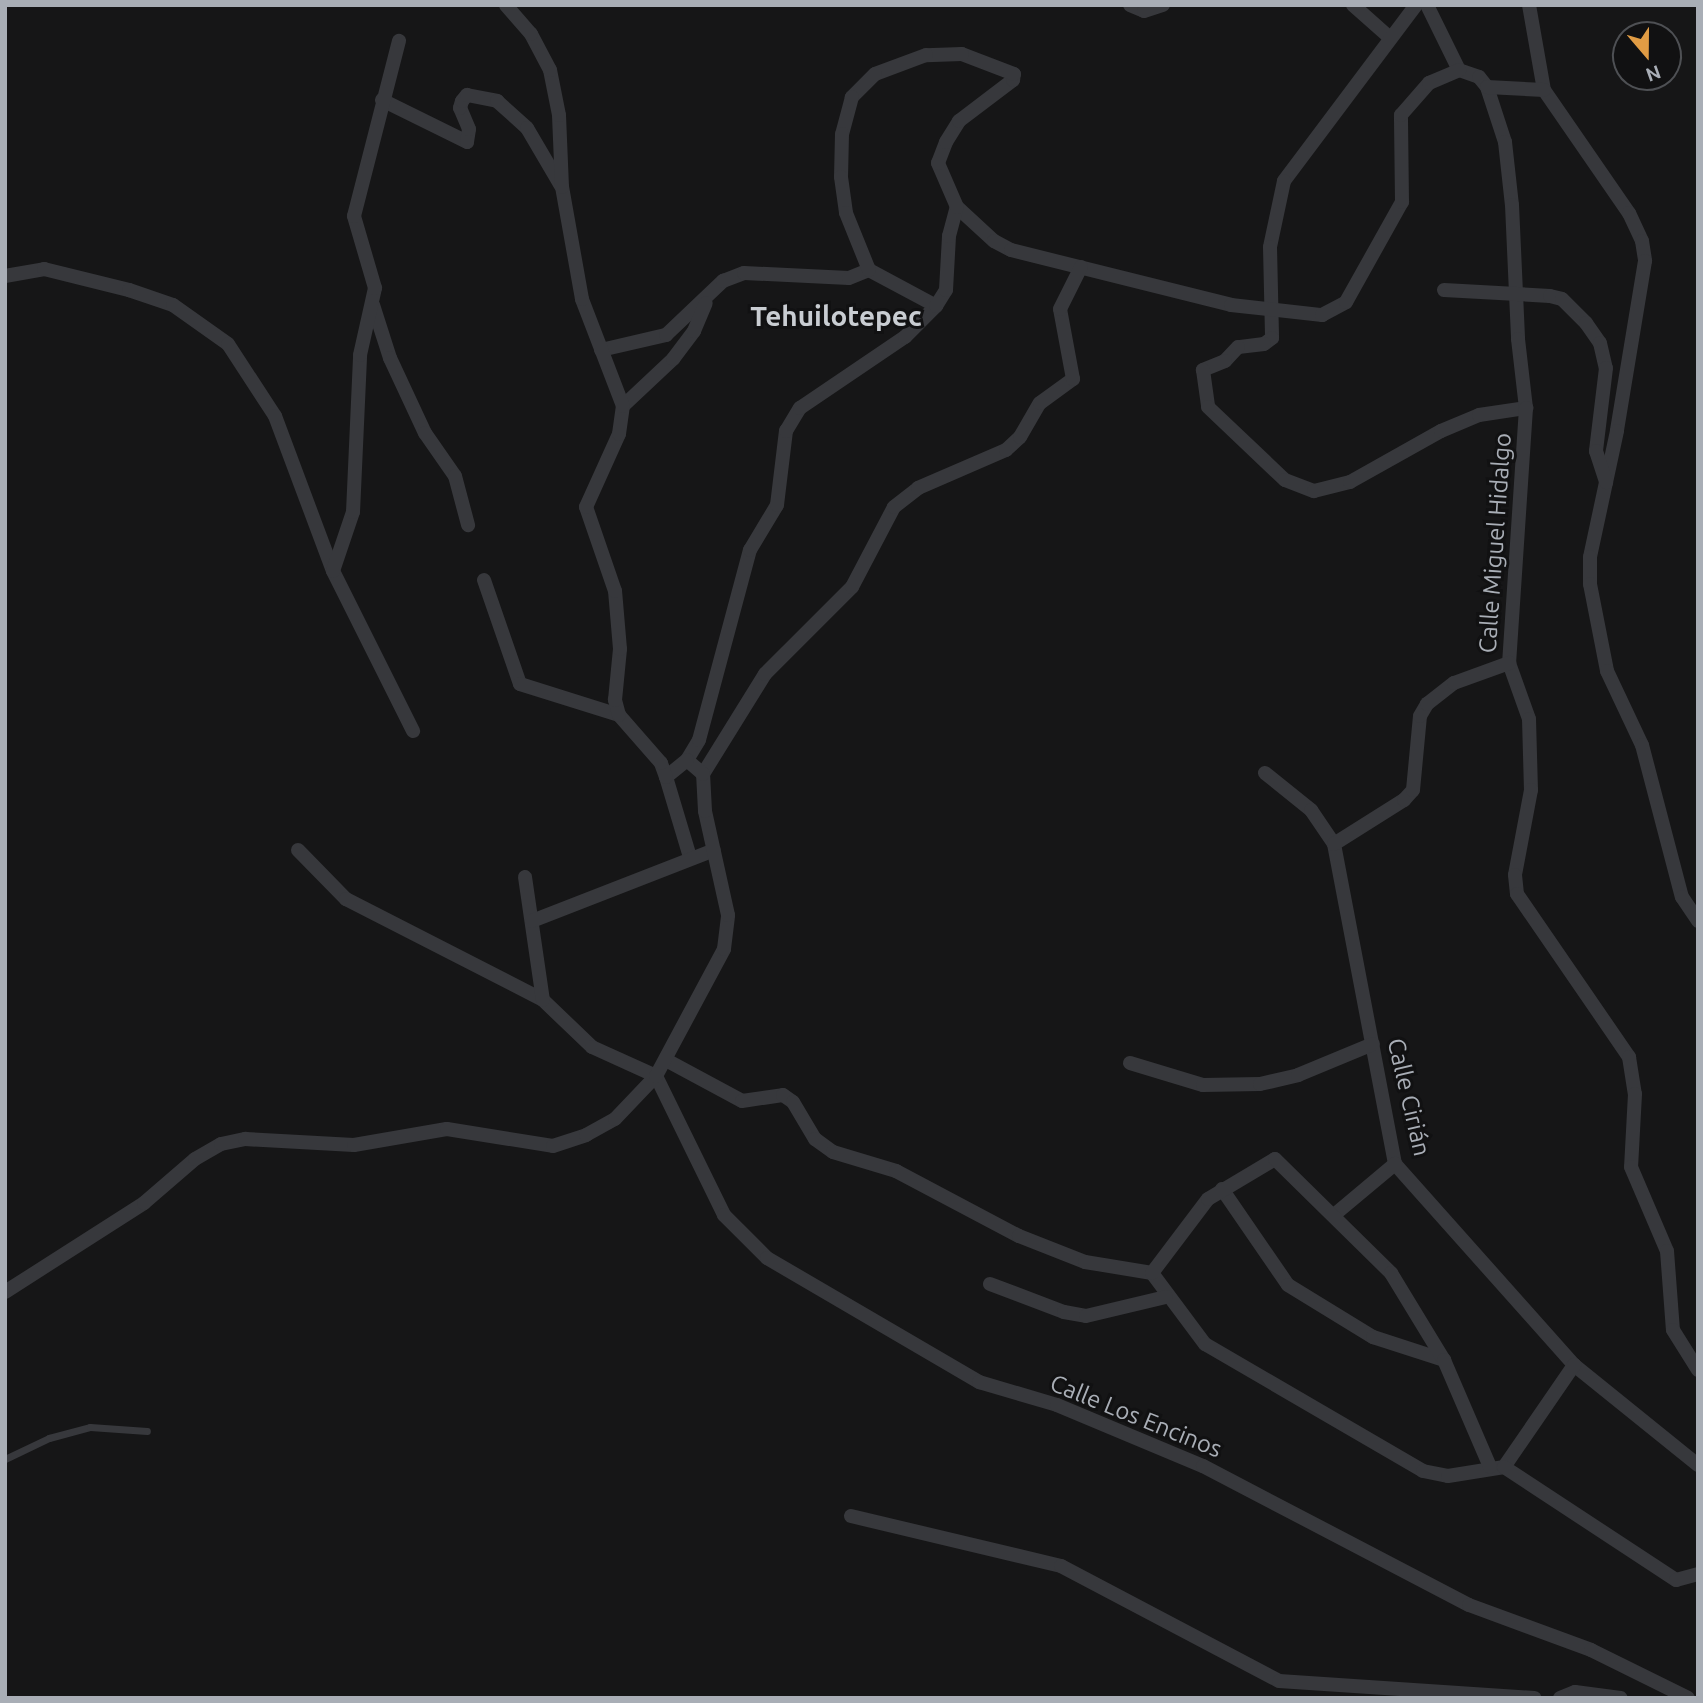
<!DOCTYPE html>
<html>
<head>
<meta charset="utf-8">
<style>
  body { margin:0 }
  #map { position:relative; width:1703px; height:1703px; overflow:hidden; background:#161617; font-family:Ubuntu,sans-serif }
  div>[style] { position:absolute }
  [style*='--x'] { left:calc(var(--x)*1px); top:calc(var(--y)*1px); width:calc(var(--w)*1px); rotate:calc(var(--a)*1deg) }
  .lane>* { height:7px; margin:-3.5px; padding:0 3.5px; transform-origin:3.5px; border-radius:3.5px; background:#37383c }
  .street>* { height:14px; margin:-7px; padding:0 7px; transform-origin:7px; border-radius:7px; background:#37383c }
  span { translate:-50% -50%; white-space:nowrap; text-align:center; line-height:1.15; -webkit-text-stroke:6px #111112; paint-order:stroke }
  .street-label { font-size:24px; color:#a9aeb6 }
  .quarter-label { font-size:28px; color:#c9cdd2; font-weight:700 }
  .frame { position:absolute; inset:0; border:7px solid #a9aeb6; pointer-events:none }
  .north { position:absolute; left:1612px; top:21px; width:70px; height:70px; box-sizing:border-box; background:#111112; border:2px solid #4e5054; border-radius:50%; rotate:160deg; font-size:19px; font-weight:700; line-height:28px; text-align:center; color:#a9aeb6 }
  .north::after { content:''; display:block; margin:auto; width:24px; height:32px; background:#e19c44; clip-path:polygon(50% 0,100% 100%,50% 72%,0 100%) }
</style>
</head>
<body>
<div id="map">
  <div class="lane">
    <i style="--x:5;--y:1459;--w:49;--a:-25.5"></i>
    <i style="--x:49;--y:1438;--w:42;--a:-15"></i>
    <i style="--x:90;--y:1427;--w:57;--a:4"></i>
  </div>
  <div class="street">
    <i style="--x:1130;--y:5;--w:15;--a:23"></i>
    <i style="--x:1144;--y:11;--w:20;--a:-18"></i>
    <i style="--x:1353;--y:5;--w:48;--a:41.6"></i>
    <i style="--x:1416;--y:5;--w:220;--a:126.9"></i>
    <i style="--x:1284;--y:181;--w:67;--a:102"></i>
    <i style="--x:1270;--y:247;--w:91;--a:88.7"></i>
    <i style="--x:1272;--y:338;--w:10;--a:143"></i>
    <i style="--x:1264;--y:344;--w:26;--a:173"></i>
    <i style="--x:1238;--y:347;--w:19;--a:133"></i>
    <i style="--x:1225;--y:361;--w:24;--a:158"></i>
    <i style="--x:1203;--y:370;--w:37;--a:82"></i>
    <i style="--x:1208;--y:407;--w:106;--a:43.5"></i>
    <i style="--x:1285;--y:480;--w:31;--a:21"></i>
    <i style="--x:1314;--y:491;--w:37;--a:-14"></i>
    <i style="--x:1350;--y:482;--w:104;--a:-29.3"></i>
    <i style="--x:1441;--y:431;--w:41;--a:-22.8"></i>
    <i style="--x:1479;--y:415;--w:48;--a:-8.5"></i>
    <i style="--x:1427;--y:5;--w:72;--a:63.8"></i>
    <i style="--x:1459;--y:70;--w:21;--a:19"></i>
    <i style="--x:1479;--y:77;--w:13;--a:51"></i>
    <i style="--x:1487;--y:87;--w:58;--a:71.9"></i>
    <i style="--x:1505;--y:142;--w:63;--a:83.7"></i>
    <i style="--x:1512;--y:205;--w:134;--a:87.4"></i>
    <i style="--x:1518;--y:339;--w:69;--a:83.4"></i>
    <i style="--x:1526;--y:408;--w:256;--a:93.8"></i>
    <i style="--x:1509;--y:663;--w:59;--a:70.3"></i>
    <i style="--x:1529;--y:719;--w:71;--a:88.4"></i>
    <i style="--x:1531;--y:790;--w:86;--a:100.7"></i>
    <i style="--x:1515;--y:875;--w:19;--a:84"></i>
    <i style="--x:1517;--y:894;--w:198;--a:55.5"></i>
    <i style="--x:1629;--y:1057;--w:37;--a:81"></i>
    <i style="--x:1635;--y:1094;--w:73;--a:93.1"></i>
    <i style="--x:1631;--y:1167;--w:91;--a:66.8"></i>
    <i style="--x:1667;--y:1251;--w:79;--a:85.7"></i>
    <i style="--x:1673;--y:1330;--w:47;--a:58"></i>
    <i style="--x:1529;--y:5;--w:86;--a:80"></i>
    <i style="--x:1544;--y:90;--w:150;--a:55.4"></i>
    <i style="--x:1629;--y:213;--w:31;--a:65"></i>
    <i style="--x:1642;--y:241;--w:20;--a:81"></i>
    <i style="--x:1645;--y:261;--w:172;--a:99.4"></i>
    <i style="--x:1617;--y:431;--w:129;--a:102.1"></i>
    <i style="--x:1590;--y:557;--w:27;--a:90"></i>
    <i style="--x:1590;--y:584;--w:89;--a:78.9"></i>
    <i style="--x:1607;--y:671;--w:82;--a:64.7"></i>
    <i style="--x:1642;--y:745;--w:157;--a:75.3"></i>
    <i style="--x:1682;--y:897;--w:29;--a:56"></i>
    <i style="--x:1487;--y:87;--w:57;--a:3"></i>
    <i style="--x:382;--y:100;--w:95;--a:26.3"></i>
    <i style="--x:467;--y:142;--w:13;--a:-81"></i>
    <i style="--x:469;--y:129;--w:23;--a:-113"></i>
    <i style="--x:460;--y:108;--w:7;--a:-74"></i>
    <i style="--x:462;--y:101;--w:8;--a:-50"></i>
    <i style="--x:467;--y:95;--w:31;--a:11"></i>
    <i style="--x:497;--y:101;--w:40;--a:42"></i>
    <i style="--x:527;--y:128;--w:67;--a:59.6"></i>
    <i style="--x:957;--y:207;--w:50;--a:42.6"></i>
    <i style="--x:994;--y:241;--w:19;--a:28"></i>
    <i style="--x:1011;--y:250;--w:227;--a:14"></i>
    <i style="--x:1231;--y:305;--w:92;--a:6.3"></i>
    <i style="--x:1322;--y:315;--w:27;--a:-28"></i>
    <i style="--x:1346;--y:302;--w:115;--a:-60.8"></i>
    <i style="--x:1402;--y:202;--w:87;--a:-90.7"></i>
    <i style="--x:1401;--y:115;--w:43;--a:-48.8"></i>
    <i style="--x:1429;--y:83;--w:33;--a:-23"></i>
    <i style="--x:5;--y:276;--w:40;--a:-10"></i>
    <i style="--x:44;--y:269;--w:88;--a:13.9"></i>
    <i style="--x:129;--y:290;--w:46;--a:18.8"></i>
    <i style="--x:173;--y:305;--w:67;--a:35.3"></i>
    <i style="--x:228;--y:344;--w:86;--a:56.9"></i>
    <i style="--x:275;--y:416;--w:165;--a:69.5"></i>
    <i style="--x:333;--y:571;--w:179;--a:63.4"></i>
    <i style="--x:1444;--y:290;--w:106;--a:3.2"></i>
    <i style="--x:1550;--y:296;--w:12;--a:14"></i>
    <i style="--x:1562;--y:299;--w:34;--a:45"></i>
    <i style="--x:1586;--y:323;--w:24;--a:55"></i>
    <i style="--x:1600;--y:343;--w:26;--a:77"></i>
    <i style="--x:1606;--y:368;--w:84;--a:96.9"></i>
    <i style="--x:1596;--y:451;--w:33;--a:72"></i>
    <i style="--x:373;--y:305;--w:56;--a:72.2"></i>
    <i style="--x:390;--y:358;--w:83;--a:65"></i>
    <i style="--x:425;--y:433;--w:52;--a:55.1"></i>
    <i style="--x:455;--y:476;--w:51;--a:75.1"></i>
    <i style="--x:601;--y:350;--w:67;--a:-13"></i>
    <i style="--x:666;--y:335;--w:79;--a:-43.5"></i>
    <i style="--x:723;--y:281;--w:22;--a:-21"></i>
    <i style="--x:744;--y:273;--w:105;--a:2.7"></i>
    <i style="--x:849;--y:278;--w:22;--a:-22"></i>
    <i style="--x:869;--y:270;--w:76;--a:28.2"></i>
    <i style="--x:623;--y:406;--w:69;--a:-43.2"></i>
    <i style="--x:673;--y:359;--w:35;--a:-53"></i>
    <i style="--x:694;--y:331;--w:30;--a:-67"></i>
    <i style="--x:333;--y:571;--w:62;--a:-71.3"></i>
    <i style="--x:353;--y:512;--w:157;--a:-87.4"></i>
    <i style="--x:360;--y:355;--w:69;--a:-77.4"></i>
    <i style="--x:375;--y:288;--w:75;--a:-106.3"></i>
    <i style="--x:354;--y:216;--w:181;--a:-75.6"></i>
    <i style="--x:484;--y:580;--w:110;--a:70.9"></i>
    <i style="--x:520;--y:684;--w:104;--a:17.4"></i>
    <i style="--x:687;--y:760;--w:23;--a:-59"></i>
    <i style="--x:699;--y:740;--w:197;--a:-75"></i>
    <i style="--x:750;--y:550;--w:52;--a:-59"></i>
    <i style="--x:777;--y:505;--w:75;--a:-83.1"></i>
    <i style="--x:786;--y:431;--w:27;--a:-59"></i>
    <i style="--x:800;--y:408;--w:127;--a:-34.1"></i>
    <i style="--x:905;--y:337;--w:44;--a:-45"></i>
    <i style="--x:936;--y:306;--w:19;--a:-58"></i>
    <i style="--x:946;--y:290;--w:54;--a:-86.8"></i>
    <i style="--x:949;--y:236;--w:30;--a:-75"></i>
    <i style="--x:957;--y:207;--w:48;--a:-113.4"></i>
    <i style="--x:938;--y:163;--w:22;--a:-69"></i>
    <i style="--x:946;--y:142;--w:25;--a:-58"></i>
    <i style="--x:959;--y:121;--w:68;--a:-37.2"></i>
    <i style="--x:1013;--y:80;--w:6;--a:-81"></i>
    <i style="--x:1014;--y:74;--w:56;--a:-159"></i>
    <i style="--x:962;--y:54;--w:36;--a:178"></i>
    <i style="--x:926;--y:55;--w:54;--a:159.6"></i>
    <i style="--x:875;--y:74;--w:33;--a:135"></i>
    <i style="--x:852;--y:97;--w:38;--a:105"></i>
    <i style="--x:842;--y:134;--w:43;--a:91.3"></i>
    <i style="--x:841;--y:177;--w:36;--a:82"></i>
    <i style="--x:846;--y:213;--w:61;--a:68"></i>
    <i style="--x:1265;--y:773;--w:59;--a:38.8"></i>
    <i style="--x:1311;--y:810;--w:41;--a:55.9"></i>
    <i style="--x:1334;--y:844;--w:326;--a:79.2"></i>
    <i style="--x:1395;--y:1164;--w:269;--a:48.3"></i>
    <i style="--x:1574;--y:1365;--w:159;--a:38.9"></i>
    <i style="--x:703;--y:774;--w:118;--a:-58.2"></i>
    <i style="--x:765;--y:674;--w:123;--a:-45"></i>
    <i style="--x:852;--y:587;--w:90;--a:-62.3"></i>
    <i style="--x:894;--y:507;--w:31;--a:-38"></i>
    <i style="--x:918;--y:488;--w:96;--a:-23.4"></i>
    <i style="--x:1006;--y:450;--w:19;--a:-43"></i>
    <i style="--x:1020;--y:437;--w:39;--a:-60"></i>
    <i style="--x:1040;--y:403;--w:41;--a:-36"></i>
    <i style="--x:1073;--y:379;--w:71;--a:-100.5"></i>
    <i style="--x:1060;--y:309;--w:47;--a:-63.4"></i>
    <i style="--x:666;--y:777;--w:84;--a:73.3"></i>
    <i style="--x:1334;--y:844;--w:83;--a:-32.2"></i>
    <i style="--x:1404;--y:800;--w:13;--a:-48"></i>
    <i style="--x:1413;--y:790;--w:74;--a:-84.6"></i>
    <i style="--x:1420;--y:716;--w:14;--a:-60"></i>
    <i style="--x:1427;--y:704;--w:34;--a:-38"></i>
    <i style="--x:1454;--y:683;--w:59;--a:-20"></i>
    <i style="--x:298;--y:850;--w:69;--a:45.6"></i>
    <i style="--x:346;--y:899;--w:221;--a:27.1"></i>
    <i style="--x:543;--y:1000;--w:68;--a:43.8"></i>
    <i style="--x:592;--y:1047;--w:70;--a:24.4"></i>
    <i style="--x:525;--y:877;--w:124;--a:81.7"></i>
    <i style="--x:532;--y:921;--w:195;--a:-21.3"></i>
    <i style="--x:666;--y:1060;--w:86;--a:28.3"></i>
    <i style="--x:742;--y:1101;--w:41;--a:-8.3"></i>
    <i style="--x:783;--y:1095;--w:12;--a:35"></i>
    <i style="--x:793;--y:1102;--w:43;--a:59.3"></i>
    <i style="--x:815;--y:1139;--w:22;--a:36"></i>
    <i style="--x:833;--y:1152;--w:66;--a:16.8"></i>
    <i style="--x:896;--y:1171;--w:139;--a:27.9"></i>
    <i style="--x:1019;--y:1236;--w:71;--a:21.5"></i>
    <i style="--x:1085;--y:1262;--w:68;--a:9.3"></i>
    <i style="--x:1152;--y:1273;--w:89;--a:53.3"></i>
    <i style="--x:1205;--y:1344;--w:252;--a:30.2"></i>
    <i style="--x:1423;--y:1471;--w:25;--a:11"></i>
    <i style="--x:1448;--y:1476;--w:57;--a:-9.1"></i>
    <i style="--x:1504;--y:1467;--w:124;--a:-55.5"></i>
    <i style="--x:1130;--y:1063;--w:76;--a:16.8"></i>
    <i style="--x:1203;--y:1085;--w:57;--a:-1"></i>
    <i style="--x:1260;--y:1084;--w:39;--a:-13"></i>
    <i style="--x:1298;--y:1075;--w:81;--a:-22.5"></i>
    <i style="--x:656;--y:1076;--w:155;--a:63.9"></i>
    <i style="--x:724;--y:1215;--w:61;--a:45"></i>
    <i style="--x:767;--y:1258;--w:246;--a:30.3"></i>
    <i style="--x:979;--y:1382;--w:81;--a:16.4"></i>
    <i style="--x:1057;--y:1405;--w:158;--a:22.7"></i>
    <i style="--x:1203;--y:1466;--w:300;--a:27.6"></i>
    <i style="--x:1469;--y:1605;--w:130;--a:20.2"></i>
    <i style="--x:1591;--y:1650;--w:108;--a:26.3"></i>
    <i style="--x:1222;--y:1189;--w:116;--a:55.5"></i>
    <i style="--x:1288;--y:1285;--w:100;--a:31.5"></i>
    <i style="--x:1373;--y:1337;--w:75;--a:17.9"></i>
    <i style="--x:1334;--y:1215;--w:80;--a:-39.9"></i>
    <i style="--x:1152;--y:1273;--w:93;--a:-52.9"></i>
    <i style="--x:1208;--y:1199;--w:78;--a:-30.8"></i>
    <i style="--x:1275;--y:1159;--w:163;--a:44.5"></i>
    <i style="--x:1391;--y:1273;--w:102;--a:58.7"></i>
    <i style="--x:1444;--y:1360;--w:116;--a:66.7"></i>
    <i style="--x:990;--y:1284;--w:79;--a:20.7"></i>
    <i style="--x:1064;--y:1312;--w:22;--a:10"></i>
    <i style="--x:1086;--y:1316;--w:82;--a:-13.4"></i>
    <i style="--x:5;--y:1292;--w:165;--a:-32.6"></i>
    <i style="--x:144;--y:1203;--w:67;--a:-40.8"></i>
    <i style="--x:195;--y:1159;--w:30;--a:-30"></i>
    <i style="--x:221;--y:1144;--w:25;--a:-12"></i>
    <i style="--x:245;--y:1139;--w:109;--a:3.2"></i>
    <i style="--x:354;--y:1145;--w:94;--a:-9.8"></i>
    <i style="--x:447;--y:1129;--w:107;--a:9.1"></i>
    <i style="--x:553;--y:1146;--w:35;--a:-18"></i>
    <i style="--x:586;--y:1135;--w:33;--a:-29"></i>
    <i style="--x:615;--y:1119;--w:59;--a:-46.4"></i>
    <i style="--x:656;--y:1076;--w:144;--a:-61.8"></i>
    <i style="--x:724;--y:949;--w:34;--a:-83"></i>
    <i style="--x:728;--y:915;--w:107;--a:-102.5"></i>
    <i style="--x:705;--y:811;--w:37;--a:-93"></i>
    <i style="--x:703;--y:774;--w:21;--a:-139"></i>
    <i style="--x:687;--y:760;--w:27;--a:141"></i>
    <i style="--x:666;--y:777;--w:15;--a:-110"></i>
    <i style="--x:661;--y:763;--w:64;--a:-131.2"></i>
    <i style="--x:619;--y:715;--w:16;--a:-105"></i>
    <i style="--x:615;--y:700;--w:51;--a:-84.4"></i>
    <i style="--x:620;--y:649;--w:58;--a:-94.9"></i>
    <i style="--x:615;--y:591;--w:89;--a:-109"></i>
    <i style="--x:586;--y:507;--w:80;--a:-65.7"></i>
    <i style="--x:619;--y:434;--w:28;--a:-82"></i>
    <i style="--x:623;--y:406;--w:115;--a:-111"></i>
    <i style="--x:582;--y:299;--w:114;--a:-100.1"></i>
    <i style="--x:562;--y:187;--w:72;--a:-92.4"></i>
    <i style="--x:559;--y:115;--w:46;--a:-101.3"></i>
    <i style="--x:550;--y:70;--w:41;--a:-117.8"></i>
    <i style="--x:531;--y:34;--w:38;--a:-131"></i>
    <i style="--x:1504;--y:1467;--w:206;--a:33.3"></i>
    <i style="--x:1676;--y:1580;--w:23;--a:-15"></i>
    <i style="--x:851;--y:1516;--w:216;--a:13.4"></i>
    <i style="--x:1061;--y:1566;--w:246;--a:27.8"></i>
    <i style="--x:1279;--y:1681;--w:256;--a:3.8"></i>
    <i style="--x:1560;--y:1698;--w:16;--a:-22"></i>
    <i style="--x:1575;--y:1692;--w:46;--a:7.4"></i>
  </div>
  <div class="street-label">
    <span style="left:1495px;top:543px;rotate:-86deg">Calle Miguel Hidalgo</span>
    <span style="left:1409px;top:1097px;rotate:77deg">Calle Cirián</span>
    <span style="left:1136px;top:1416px;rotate:22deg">Calle Los Encinos</span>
  </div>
  <div class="quarter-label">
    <span style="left:836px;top:316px">Tehuilotepec</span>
  </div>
  <div class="frame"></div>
  <div class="north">N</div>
</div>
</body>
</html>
